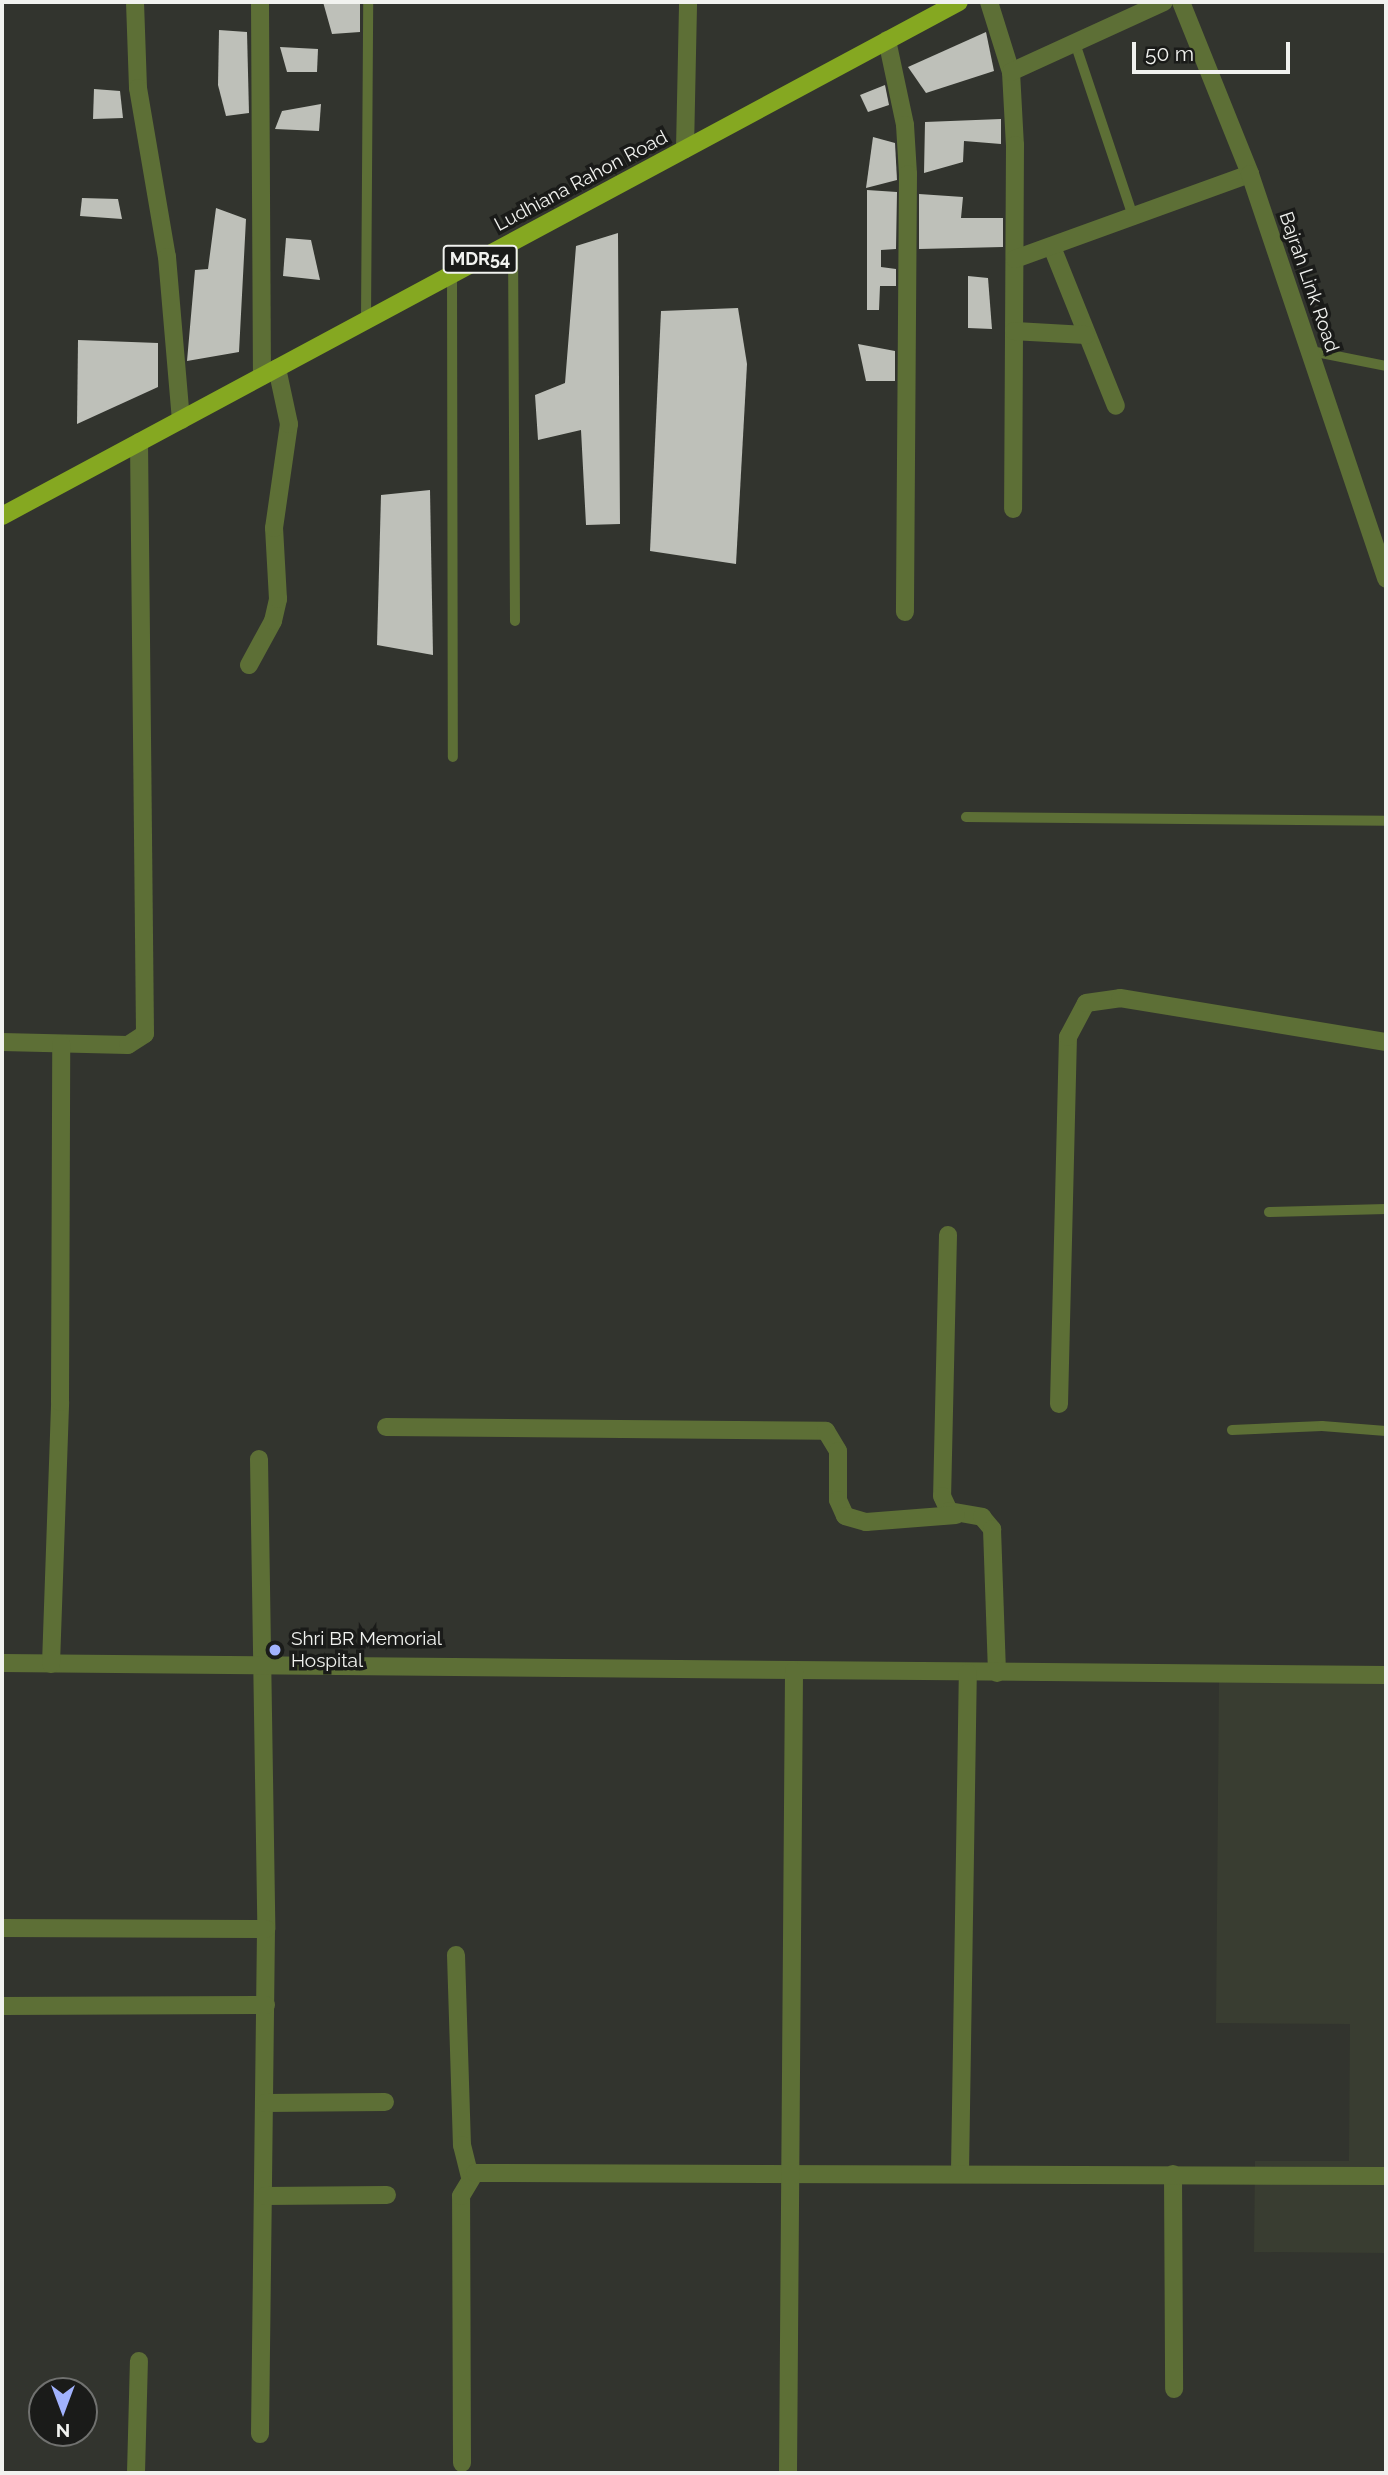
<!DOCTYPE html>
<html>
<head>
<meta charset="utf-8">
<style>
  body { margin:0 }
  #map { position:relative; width:1388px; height:2475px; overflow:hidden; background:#32342e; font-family:Raleway,sans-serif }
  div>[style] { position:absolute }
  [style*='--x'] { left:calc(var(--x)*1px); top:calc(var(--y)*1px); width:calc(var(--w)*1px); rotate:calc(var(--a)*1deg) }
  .built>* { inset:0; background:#393d31 }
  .building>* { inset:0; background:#bec0b9 }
  .service>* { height:10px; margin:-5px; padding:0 5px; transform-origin:5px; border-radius:5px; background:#5d6f36 }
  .minor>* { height:18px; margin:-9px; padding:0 9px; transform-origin:9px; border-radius:9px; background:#5d6f36 }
  .tertiary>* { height:18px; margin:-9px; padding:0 9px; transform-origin:9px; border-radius:9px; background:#5d6f36 }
  .primary>* { height:18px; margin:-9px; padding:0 9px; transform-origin:9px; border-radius:9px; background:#85a821 }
  .dots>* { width:19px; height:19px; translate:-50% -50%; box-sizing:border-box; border:4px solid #1a1b19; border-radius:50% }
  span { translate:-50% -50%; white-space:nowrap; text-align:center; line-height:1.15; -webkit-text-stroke:7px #1a1b19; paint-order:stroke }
  .shield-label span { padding:2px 5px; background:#1a1b19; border:2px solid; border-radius:5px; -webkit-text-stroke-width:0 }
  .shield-label { font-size:18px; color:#f1f2ef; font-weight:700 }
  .street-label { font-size:19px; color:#f1f2ef }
  .poi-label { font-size:19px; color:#f1f2ef }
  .left { translate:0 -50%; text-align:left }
  .frame { position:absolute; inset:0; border:4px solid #f1f2ef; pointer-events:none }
  .north { position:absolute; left:28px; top:2377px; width:70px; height:70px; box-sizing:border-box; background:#1a1b19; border:2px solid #70716f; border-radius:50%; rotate:180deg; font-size:19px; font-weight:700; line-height:28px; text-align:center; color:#f1f2ef }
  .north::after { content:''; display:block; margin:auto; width:24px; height:32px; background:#a1b2fd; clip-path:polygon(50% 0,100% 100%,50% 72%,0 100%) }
  .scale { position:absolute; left:1132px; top:42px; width:158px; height:32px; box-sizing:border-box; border:4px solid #f1f2ef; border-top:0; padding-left:9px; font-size:21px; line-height:24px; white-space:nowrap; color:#f1f2ef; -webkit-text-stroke:5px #1a1b19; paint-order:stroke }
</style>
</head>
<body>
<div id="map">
  <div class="built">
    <i style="clip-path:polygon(1219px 1678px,1386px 1680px,1386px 2253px,1254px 2252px,1255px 2161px,1349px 2161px,1350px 2024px,1216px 2023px)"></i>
  </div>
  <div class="building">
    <i style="clip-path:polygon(323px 2px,360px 2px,360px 32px,332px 34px)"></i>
    <i style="clip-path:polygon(219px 30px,247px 32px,249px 113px,226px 116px,218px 85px)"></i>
    <i style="clip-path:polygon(986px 32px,994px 71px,926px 93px,908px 67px)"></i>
    <i style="clip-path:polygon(280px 47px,318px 49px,317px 72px,287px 72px)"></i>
    <i style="clip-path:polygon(885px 85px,889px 105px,868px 112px,860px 95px)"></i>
    <i style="clip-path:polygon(94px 89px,120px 91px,123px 118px,93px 119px)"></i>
    <i style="clip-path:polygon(321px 104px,319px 131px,275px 129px,282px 111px)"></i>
    <i style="clip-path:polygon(1001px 119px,1001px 144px,964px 141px,963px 162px,924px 173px,925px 122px)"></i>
    <i style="clip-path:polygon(873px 137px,895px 143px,897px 180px,866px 188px)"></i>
    <i style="clip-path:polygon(867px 190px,897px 192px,896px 249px,881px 250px,881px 267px,896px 269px,896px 286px,880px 286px,879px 310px,867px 310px)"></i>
    <i style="clip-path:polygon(919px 194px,963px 197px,961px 218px,1003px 218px,1003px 247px,919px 249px)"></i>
    <i style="clip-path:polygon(82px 198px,118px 199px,122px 219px,80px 216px)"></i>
    <i style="clip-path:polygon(216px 208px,246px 219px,239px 352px,187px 361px,195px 270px,208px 269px)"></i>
    <i style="clip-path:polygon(618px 233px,620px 524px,586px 525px,581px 430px,538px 440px,535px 395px,565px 383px,576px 246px)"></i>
    <i style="clip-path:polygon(286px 238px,311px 240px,320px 280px,283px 276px)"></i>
    <i style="clip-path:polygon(968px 276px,988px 278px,992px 329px,968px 328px)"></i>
    <i style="clip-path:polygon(738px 308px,747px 364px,736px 564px,650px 551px,661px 311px)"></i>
    <i style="clip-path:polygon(78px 340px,158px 343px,158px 387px,77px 424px)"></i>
    <i style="clip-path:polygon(858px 344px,895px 351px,895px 381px,866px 381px)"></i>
    <i style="clip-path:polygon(430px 490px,433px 655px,377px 645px,381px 495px)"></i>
  </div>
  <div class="service">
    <i style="--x:1075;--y:43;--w:186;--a:71.5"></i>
    <i style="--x:513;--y:241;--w:380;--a:89.7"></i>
    <i style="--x:452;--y:274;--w:483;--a:89.9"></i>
    <i style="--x:366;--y:320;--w:318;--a:-89.6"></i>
    <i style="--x:1311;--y:351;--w:76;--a:11.3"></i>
    <i style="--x:966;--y:817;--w:420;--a:0.5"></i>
    <i style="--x:1269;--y:1212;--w:117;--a:-1.5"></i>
    <i style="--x:1232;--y:1430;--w:90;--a:-2.5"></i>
    <i style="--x:1322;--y:1426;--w:64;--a:4.5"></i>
  </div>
  <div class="minor">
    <i style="--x:135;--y:2;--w:86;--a:88"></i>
    <i style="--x:138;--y:88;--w:171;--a:80.3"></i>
    <i style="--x:167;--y:257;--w:164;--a:85.1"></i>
    <i style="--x:260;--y:2;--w:374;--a:89.7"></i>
    <i style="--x:989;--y:2;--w:73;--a:72.6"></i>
    <i style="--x:1011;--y:72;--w:73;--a:86.9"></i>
    <i style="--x:1015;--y:145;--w:364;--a:90.3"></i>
    <i style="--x:887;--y:40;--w:87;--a:78"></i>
    <i style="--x:905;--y:125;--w:49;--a:86.5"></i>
    <i style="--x:908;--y:174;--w:438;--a:90.4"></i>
    <i style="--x:1011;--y:72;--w:168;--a:-24.6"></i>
    <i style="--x:685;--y:149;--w:147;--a:-88.8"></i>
    <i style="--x:1052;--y:247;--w:171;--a:68.1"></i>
    <i style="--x:1015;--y:259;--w:250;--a:-19.9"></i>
    <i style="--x:1014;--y:331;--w:72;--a:3.2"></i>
    <i style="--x:249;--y:665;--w:50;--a:-61.4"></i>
    <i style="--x:273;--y:621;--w:23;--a:-77"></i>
    <i style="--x:278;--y:599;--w:71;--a:-93.2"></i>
    <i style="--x:274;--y:528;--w:105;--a:-81.8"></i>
    <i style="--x:289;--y:424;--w:57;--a:-102.1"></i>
    <i style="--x:2;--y:1042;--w:126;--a:1.4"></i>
    <i style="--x:128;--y:1045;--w:20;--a:-33"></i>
    <i style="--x:145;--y:1034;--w:592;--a:-90.58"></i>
    <i style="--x:948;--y:1235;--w:261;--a:91.3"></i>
    <i style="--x:942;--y:1496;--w:17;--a:65"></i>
    <i style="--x:949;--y:1511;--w:34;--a:10"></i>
    <i style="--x:982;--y:1517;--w:16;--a:50"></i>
    <i style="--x:992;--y:1529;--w:144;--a:88"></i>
    <i style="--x:1059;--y:1404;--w:367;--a:-88.6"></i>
    <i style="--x:1068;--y:1037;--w:38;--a:-62"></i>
    <i style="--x:1086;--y:1003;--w:34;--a:-8"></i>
    <i style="--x:1120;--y:998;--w:270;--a:9.4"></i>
    <i style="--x:386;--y:1427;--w:440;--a:0.5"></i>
    <i style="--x:826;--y:1431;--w:23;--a:59"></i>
    <i style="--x:838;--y:1451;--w:49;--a:90"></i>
    <i style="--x:838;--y:1500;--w:17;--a:66"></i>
    <i style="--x:845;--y:1516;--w:22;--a:16"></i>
    <i style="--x:866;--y:1522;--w:90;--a:-4.4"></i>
    <i style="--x:259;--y:1459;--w:470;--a:89.1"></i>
    <i style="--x:266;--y:1929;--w:505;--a:90.68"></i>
    <i style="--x:2;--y:1663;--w:1384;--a:0.5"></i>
    <i style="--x:51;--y:1664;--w:262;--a:-88"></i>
    <i style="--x:60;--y:1402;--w:358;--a:-89.8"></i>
    <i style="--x:2;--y:1928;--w:264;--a:0.2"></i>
    <i style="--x:456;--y:1955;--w:190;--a:88.2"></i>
    <i style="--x:462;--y:2145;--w:33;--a:76"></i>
    <i style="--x:2;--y:2006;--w:264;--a:-0.2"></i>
    <i style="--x:265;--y:2103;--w:120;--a:-0.5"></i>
    <i style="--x:960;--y:2172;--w:499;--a:-89.1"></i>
    <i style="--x:1173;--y:2174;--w:215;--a:89.7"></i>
    <i style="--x:265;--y:2196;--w:122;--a:-0.5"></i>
    <i style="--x:462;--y:2463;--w:267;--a:-90.2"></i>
    <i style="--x:461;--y:2196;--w:27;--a:-59"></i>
    <i style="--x:475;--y:2173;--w:911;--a:0.19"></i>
    <i style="--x:136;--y:2473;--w:112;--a:-88.5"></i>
    <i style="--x:788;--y:2473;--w:802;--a:-89.57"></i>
  </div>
  <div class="tertiary">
    <i style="--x:1181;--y:2;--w:185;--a:68.1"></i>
    <i style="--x:1250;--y:174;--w:427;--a:71.4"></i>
  </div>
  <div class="primary">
    <i style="--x:2;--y:516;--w:1086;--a:-28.24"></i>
  </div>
  <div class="dots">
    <i style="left:275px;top:1650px;background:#a1b2fd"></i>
  </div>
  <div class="shield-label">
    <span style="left:480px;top:259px">MDR54</span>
  </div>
  <div class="street-label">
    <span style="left:581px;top:181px;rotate:-28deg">Ludhiana Rahon Road</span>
    <span style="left:1309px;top:282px;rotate:71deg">Bajrah Link Road</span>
  </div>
  <div class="poi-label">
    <span class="left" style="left:291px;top:1650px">Shri BR Memorial<br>Hospital</span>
  </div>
  <div class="frame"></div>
  <div class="north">N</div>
  <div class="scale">50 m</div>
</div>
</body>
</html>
